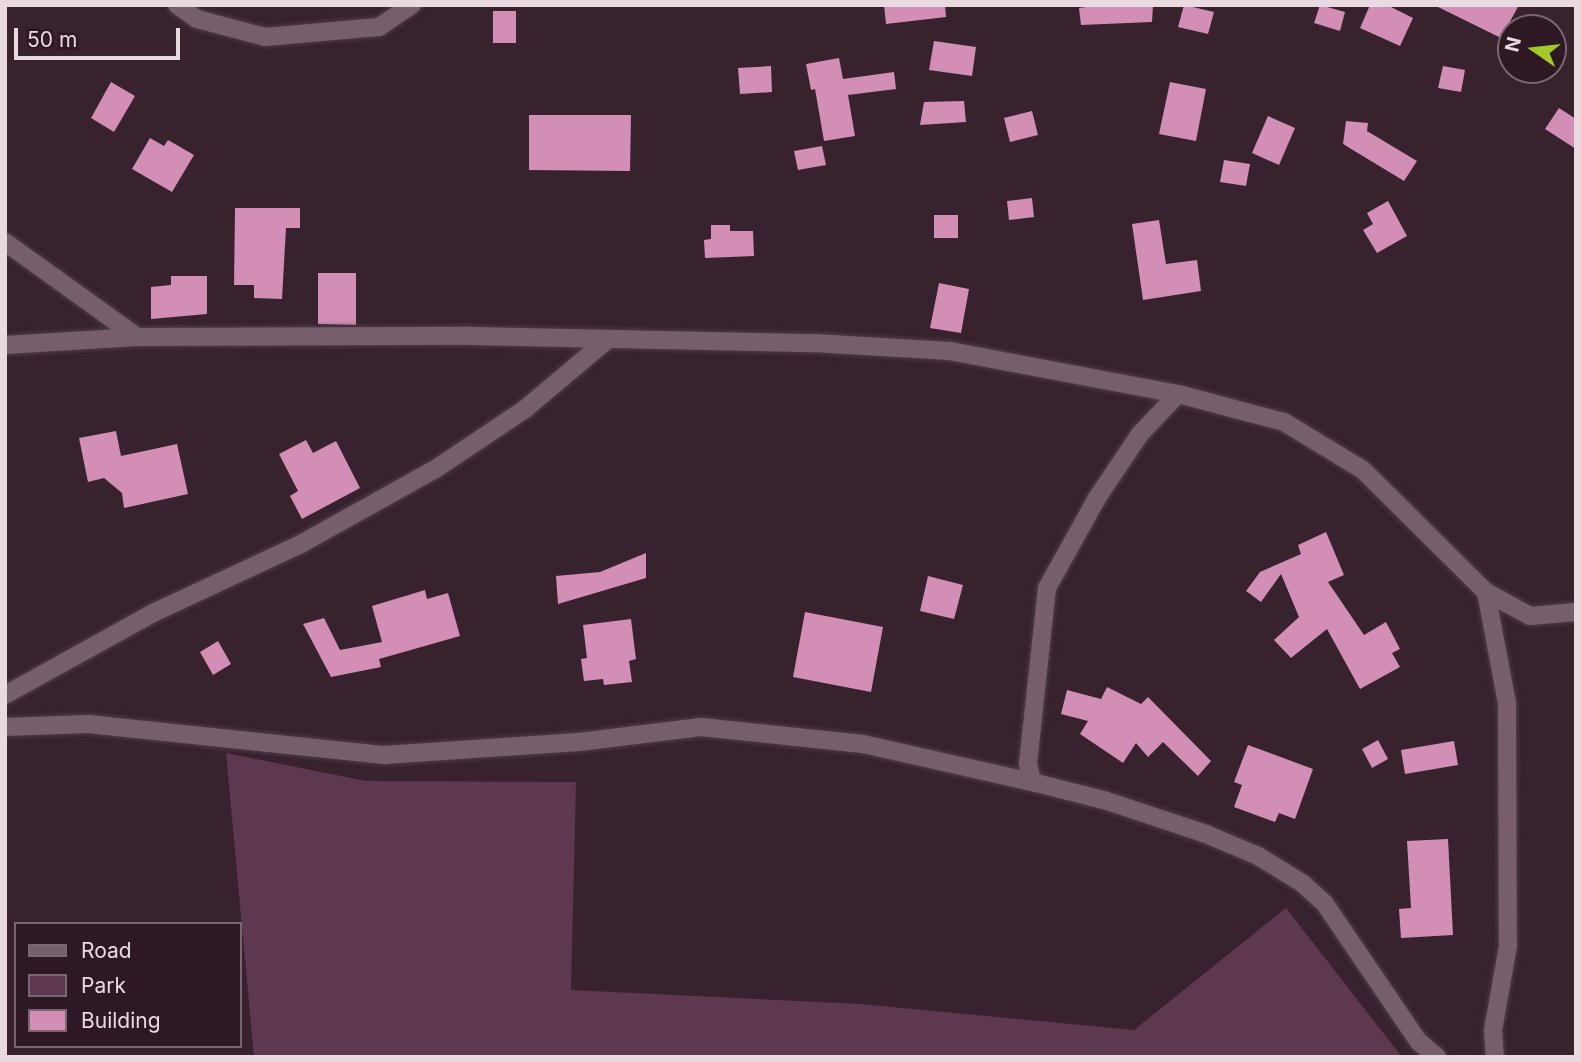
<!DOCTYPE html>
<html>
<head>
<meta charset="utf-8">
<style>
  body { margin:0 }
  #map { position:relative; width:1581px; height:1062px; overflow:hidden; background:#37222e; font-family:Inter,sans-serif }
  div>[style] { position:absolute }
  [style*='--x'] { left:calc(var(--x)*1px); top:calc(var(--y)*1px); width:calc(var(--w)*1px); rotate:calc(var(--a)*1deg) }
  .green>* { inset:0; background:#5d384e }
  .building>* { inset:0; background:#d28eb5 }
  .roads { filter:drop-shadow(0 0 2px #4f3d47) drop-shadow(0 0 2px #4f3d47) }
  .street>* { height:18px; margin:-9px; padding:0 9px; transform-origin:9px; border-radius:9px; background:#775e6c }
  .secondary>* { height:18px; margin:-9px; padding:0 9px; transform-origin:9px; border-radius:9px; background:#775e6c }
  span { translate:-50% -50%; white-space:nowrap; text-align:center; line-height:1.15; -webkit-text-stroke:7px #2d1824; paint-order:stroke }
  .frame { position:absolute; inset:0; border:7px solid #e9dae2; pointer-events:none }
  .legend { position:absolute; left:14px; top:922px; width:228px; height:126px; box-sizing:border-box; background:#2d1824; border:2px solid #786670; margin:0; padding:9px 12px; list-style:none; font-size:21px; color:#e9dae2 }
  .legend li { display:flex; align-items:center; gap:14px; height:35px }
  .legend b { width:35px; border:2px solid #786670 }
  .north { position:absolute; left:1497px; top:14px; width:70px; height:70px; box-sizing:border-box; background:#2d1824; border:2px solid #786670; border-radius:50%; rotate:284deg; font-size:19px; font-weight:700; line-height:28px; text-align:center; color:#e9dae2 }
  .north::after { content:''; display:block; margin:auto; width:24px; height:32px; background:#a2c928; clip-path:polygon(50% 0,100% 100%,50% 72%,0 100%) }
  .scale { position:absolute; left:14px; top:28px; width:166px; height:32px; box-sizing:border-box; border:4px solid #e9dae2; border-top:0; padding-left:9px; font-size:21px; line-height:24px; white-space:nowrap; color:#e9dae2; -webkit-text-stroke:5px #2d1824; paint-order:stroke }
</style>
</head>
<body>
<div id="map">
  <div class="green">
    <i style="clip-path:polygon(226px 753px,366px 781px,576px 782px,571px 990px,860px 1004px,1134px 1030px,1286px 908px,1402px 1057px,254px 1057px)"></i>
  </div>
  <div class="building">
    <i style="clip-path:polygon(884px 5px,945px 5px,946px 17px,886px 24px)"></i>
    <i style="clip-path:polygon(1100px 5px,1153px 5px,1152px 22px,1081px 25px,1079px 8px)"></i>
    <i style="clip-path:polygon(1184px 5px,1214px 12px,1208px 34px,1178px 27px)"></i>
    <i style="clip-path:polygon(1320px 5px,1345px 12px,1340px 31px,1314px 23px)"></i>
    <i style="clip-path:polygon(1370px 5px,1387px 5px,1413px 18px,1400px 46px,1360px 28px)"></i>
    <i style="clip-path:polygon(1434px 5px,1519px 5px,1501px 38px)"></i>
    <i style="clip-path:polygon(493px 11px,516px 11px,516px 43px,493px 43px)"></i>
    <i style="clip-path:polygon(934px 41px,976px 47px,972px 76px,929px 70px)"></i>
    <i style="clip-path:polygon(839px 58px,843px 79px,894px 72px,896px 89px,848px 95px,855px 136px,824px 141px,815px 89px,811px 90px,806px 64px)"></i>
    <i style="clip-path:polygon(771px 66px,772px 92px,740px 94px,738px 68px)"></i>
    <i style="clip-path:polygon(1443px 66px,1465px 70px,1461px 92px,1438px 88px)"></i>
    <i style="clip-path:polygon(111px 82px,135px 96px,114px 132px,91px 118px)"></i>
    <i style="clip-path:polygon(1170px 82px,1206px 89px,1196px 141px,1159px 134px)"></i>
    <i style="clip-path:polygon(964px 101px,966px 122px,920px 125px,924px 102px)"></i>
    <i style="clip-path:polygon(1559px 108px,1576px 119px,1576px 149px,1545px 129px)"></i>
    <i style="clip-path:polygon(1032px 111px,1038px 135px,1010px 142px,1004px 118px)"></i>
    <i style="clip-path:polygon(529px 115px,631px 115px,630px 171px,529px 170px)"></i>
    <i style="clip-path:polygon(1268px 116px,1295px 128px,1279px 165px,1252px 153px)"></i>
    <i style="clip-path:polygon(1346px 121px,1368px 123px,1367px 131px,1417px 161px,1404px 181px,1343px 144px)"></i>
    <i style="clip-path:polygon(150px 138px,164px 146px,168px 140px,194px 155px,172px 192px,132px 169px)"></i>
    <i style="clip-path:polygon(822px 146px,826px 165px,798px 170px,794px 151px)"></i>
    <i style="clip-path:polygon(1224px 160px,1250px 164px,1246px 186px,1220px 182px)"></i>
    <i style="clip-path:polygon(1032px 198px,1034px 217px,1009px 220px,1007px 201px)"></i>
    <i style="clip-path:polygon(1388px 201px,1407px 236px,1377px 253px,1363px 230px,1373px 224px,1367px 213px)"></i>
    <i style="clip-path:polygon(235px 208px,300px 208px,300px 228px,286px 228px,282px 299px,254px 298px,254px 285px,234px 285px)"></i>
    <i style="clip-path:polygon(934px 215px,958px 215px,958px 238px,934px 238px)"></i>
    <i style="clip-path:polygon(1159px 220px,1166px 264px,1197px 260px,1201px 291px,1143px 300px,1132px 224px)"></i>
    <i style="clip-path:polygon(711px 225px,730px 225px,730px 231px,753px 231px,754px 256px,705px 258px,704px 240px,711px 239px)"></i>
    <i style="clip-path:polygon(318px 273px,356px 273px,356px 325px,318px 324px)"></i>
    <i style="clip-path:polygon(171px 276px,207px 276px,207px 314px,151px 319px,151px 287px,171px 285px)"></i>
    <i style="clip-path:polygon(939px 283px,969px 289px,961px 333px,930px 328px)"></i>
    <i style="clip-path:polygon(116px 431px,121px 456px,177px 444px,188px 494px,124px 508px,122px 493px,104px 478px,88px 482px,79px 438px)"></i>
    <i style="clip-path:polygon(306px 440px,313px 453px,336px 441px,360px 488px,302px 519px,290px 496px,298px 491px,279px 454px)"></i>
    <i style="clip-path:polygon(1326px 532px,1344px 575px,1328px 582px,1364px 635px,1386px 622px,1400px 649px,1392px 653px,1400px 667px,1360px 689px,1327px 629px,1291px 658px,1274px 640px,1299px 617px,1281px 574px,1261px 602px,1246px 591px,1260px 572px,1301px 554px,1298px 545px)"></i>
    <i style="clip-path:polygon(646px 553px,646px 578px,558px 604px,556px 576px,600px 572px)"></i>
    <i style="clip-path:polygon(928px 576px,963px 585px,954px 619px,920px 611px)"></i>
    <i style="clip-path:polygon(425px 590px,427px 599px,448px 593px,460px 636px,379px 659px,381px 667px,331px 677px,303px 624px,324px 618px,340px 650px,382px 642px,372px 606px)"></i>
    <i style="clip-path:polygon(805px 612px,883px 627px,871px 692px,793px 677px)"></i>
    <i style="clip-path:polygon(631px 619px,636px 659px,629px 661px,632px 682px,604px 685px,603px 679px,584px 681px,581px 659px,587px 658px,583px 625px)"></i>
    <i style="clip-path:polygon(218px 641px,231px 664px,213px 675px,200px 652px)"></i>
    <i style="clip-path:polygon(1107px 687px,1141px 704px,1148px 697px,1211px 761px,1198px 776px,1163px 742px,1148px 757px,1136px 743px,1123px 763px,1080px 734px,1088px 721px,1061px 714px,1067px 690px,1101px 699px)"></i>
    <i style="clip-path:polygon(1378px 740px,1388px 759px,1372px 768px,1362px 749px)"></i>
    <i style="clip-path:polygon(1454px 741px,1458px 765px,1405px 774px,1401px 750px)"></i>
    <i style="clip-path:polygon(1248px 745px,1313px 769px,1295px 819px,1279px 813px,1275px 822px,1234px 807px,1242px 785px,1234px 782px)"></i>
    <i style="clip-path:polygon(1448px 839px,1453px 935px,1401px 938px,1399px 909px,1411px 908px,1407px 841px)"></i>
  </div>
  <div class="roads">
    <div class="street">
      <i style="--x:177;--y:5;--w:24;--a:35"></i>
      <i style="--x:197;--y:19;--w:70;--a:14.8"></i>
      <i style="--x:265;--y:37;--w:114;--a:-5"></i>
      <i style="--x:379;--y:27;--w:40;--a:-34"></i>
      <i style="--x:5;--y:242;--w:163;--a:35.7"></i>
      <i style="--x:1486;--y:592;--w:113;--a:79.3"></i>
      <i style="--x:1507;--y:703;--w:243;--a:89.8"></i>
      <i style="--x:1508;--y:946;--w:85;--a:100.1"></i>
      <i style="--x:1493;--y:1030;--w:27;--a:86"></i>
      <i style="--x:5;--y:695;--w:169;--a:-29"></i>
      <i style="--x:153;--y:613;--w:161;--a:-25"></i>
      <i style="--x:299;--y:545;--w:154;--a:-29.1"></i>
      <i style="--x:434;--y:470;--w:110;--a:-33.8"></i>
      <i style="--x:525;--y:409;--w:109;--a:-40.1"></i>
      <i style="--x:5;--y:727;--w:83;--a:-2.1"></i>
      <i style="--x:88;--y:724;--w:298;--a:6"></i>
      <i style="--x:384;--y:755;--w:195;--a:-3.8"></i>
      <i style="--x:579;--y:742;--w:123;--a:-7"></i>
      <i style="--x:701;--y:727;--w:163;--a:6"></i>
      <i style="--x:863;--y:744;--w:173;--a:12.7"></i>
      <i style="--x:1032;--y:782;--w:74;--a:14"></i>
      <i style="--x:1104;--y:800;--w:108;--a:18.4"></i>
      <i style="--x:1206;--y:834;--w:56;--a:22.9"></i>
      <i style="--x:1258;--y:856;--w:52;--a:31.5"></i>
      <i style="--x:1302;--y:883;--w:31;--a:42"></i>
      <i style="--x:1325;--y:904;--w:166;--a:55.8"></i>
      <i style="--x:1418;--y:1041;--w:25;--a:40"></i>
      <i style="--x:1032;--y:782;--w:19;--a:-102"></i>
      <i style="--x:1028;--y:763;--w:176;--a:-83.8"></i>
      <i style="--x:1047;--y:588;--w:103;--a:-60.9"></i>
      <i style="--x:1097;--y:498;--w:77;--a:-56.1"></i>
      <i style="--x:1140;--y:434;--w:55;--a:-46.5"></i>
    </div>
    <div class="secondary">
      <i style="--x:5;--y:345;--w:132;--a:-3.5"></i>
      <i style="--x:137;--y:337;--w:335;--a:-0.2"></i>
      <i style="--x:472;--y:336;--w:342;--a:1.2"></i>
      <i style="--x:814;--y:343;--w:136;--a:3.4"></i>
      <i style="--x:950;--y:351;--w:232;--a:10.7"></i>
      <i style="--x:1178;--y:394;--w:110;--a:14.8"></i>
      <i style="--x:1284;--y:422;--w:92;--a:31.3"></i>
      <i style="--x:1363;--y:470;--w:173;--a:44.8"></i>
      <i style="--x:1486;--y:592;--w:50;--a:28.6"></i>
      <i style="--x:1530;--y:616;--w:46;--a:-5"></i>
    </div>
  </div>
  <div class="frame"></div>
  <ul class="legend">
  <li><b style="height:9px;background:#775e6c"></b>Road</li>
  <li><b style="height:19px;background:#5d384e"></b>Park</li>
  <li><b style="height:19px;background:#d28eb5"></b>Building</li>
  </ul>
  <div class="north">N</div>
  <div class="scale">50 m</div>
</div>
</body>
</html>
